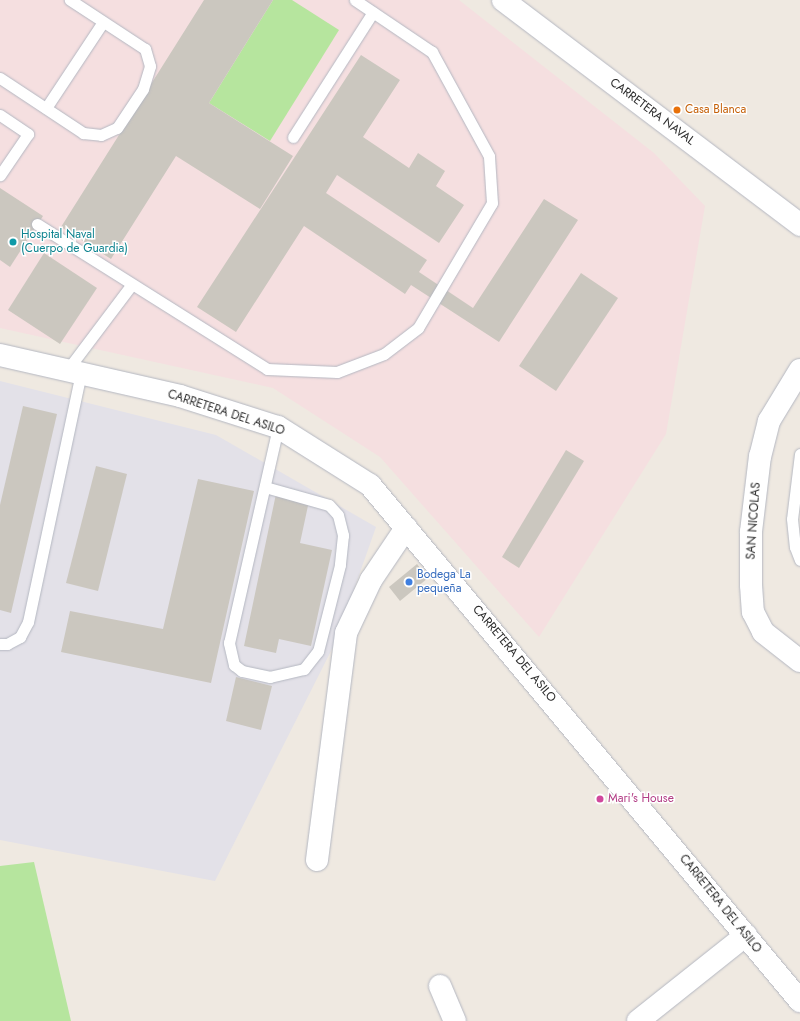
<!DOCTYPE html>
<html>
<head>
<meta charset="utf-8">
<style>
  body { margin:0 }
  #map { position:relative; width:800px; height:1021px; overflow:hidden; background:#efe9e1; font-family:Jost,sans-serif }
  div>[style] { position:absolute }
  [style*='--x'] { left:calc(var(--x)*1px); top:calc(var(--y)*1px); width:calc(var(--w)*1px); rotate:calc(var(--a)*1deg) }
  .industrial>* { inset:0; background:#e3e1e8 }
  .medical>* { inset:0; background:#f5dfe0 }
  .green>* { inset:0; background:#b6e59e }
  .building>* { inset:0; background:#cbc7bf }
  .roads { filter:drop-shadow(0 0 1px #b4b7c1) drop-shadow(0 0 1px #b4b7c1) }
  .lane>* { height:11px; margin:-5.5px; padding:0 5.5px; transform-origin:5.5px; border-radius:5.5px; background:#fff }
  .street>* { height:22px; margin:-11px; padding:0 11px; transform-origin:11px; border-radius:11px; background:#fff }
  .secondary>* { height:22px; margin:-11px; padding:0 11px; transform-origin:11px; border-radius:11px; background:#fff }
  .dots>* { width:11px; height:11px; translate:-50% -50%; box-sizing:border-box; border:2px solid #fff; border-radius:50% }
  span { translate:-50% -50%; white-space:nowrap; text-align:center; line-height:1.15; -webkit-text-stroke:3px #fff; paint-order:stroke }
  .food-label { font-size:12px; color:#c56008 }
  .left { translate:0 -50%; text-align:left }
  .street-label { font-size:12px; color:#2e2e2e }
  .culture-label { font-size:12px; color:#0d838f }
  .shop-label { font-size:12px; color:#366cbe }
  .hotel-label { font-size:12px; color:#b23c85 }
</style>
</head>
<body>
<div id="map">
  <div class="industrial">
    <i style="clip-path:polygon(0 381px,216px 435px,376px 527px,335px 643px,215px 881px,0 840px)"></i>
  </div>
  <div class="medical">
    <i style="clip-path:polygon(0 0,459px 0,654px 153px,705px 206px,666px 434px,539px 637px,380px 457px,273px 388px,0 328px)"></i>
  </div>
  <div class="green">
    <i style="clip-path:polygon(273px 0,292px 0,339px 30px,270px 141px,209px 103px)"></i>
    <i style="clip-path:polygon(34px 862px,71px 1021px,0 1021px,0 866px)"></i>
  </div>
  <div class="building">
    <i style="clip-path:polygon(204px 0,273px 0,209px 103px,293px 156px,260px 209px,176px 156px,111px 259px,61px 227px)"></i>
    <i style="clip-path:polygon(361px 55px,400px 80px,363px 137px,409px 168px,418px 153px,445px 171px,436px 186px,464px 205px,439px 243px,337px 175px,326px 193px,427px 260px,419px 272px,473px 308px,544px 199px,578px 220px,499px 342px,411px 285px,405px 294px,304px 226px,236px 332px,197px 307px)"></i>
    <i style="clip-path:polygon(0 188px,43px 216px,10px 267px,0 260px)"></i>
    <i style="clip-path:polygon(44px 253px,97px 288px,60px 344px,8px 310px)"></i>
    <i style="clip-path:polygon(581px 273px,618px 298px,556px 391px,519px 366px)"></i>
    <i style="clip-path:polygon(23px 406px,57px 414px,11px 613px,0 610px,0 505px)"></i>
    <i style="clip-path:polygon(566px 450px,584px 461px,519px 568px,502px 557px)"></i>
    <i style="clip-path:polygon(96px 466px,127px 474px,98px 591px,66px 583px)"></i>
    <i style="clip-path:polygon(198px 479px,254px 491px,211px 683px,61px 652px,70px 611px,163px 629px)"></i>
    <i style="clip-path:polygon(276px 494px,309px 501px,300px 543px,332px 550px,311px 646px,279px 639px,276px 653px,244px 646px)"></i>
    <i style="clip-path:polygon(417px 564px,428px 578px,400px 601px,389px 587px)"></i>
    <i style="clip-path:polygon(236px 677px,272px 686px,261px 730px,226px 721px)"></i>
  </div>
  <div class="roads">
    <div class="lane">
      <i style="--x:0;--y:78;--w:100;--a:33.5"></i>
      <i style="--x:83;--y:133;--w:18;--a:6"></i>
      <i style="--x:101;--y:135;--w:17;--a:-24"></i>
      <i style="--x:117;--y:128;--w:47;--a:-56.3"></i>
      <i style="--x:143;--y:89;--w:24;--a:-73"></i>
      <i style="--x:150;--y:66;--w:18;--a:-106"></i>
      <i style="--x:145;--y:49;--w:90;--a:-146.8"></i>
      <i style="--x:46;--y:108;--w:103;--a:-56.5"></i>
      <i style="--x:0;--y:115;--w:34;--a:34"></i>
      <i style="--x:28;--y:134;--w:50;--a:124.3"></i>
      <i style="--x:293;--y:137;--w:148;--a:-57.4"></i>
      <i style="--x:37;--y:224;--w:272;--a:32.2"></i>
      <i style="--x:267;--y:369;--w:70;--a:2.5"></i>
      <i style="--x:337;--y:372;--w:50;--a:-21"></i>
      <i style="--x:384;--y:354;--w:43;--a:-37.4"></i>
      <i style="--x:418;--y:328;--w:145;--a:-59.4"></i>
      <i style="--x:492;--y:203;--w:47;--a:-93.7"></i>
      <i style="--x:489;--y:156;--w:119;--a:-118.7"></i>
      <i style="--x:432;--y:52;--w:93;--a:-146"></i>
      <i style="--x:68;--y:369;--w:106;--a:-53"></i>
      <i style="--x:800;--y:454;--w:65;--a:97"></i>
      <i style="--x:792;--y:519;--w:28;--a:84"></i>
      <i style="--x:795;--y:547;--w:14;--a:69"></i>
      <i style="--x:265;--y:487;--w:66;--a:15.7"></i>
      <i style="--x:329;--y:505;--w:13;--a:48"></i>
      <i style="--x:338;--y:515;--w:21;--a:76"></i>
      <i style="--x:343;--y:535;--w:30;--a:96"></i>
      <i style="--x:340;--y:565;--w:89;--a:104.3"></i>
      <i style="--x:318;--y:651;--w:23;--a:128"></i>
      <i style="--x:304;--y:669;--w:35;--a:167"></i>
      <i style="--x:270;--y:677;--w:29;--a:-168"></i>
      <i style="--x:242;--y:671;--w:10;--a:-143"></i>
      <i style="--x:234;--y:665;--w:23;--a:-103"></i>
      <i style="--x:229;--y:643;--w:221;--a:-77.2"></i>
      <i style="--x:0;--y:644;--w:7;--a:0"></i>
      <i style="--x:7;--y:644;--w:15;--a:-28"></i>
      <i style="--x:20;--y:637;--w:17;--a:-62"></i>
      <i style="--x:28;--y:622;--w:256;--a:-78"></i>
    </div>
    <div class="street">
      <i style="--x:800;--y:370;--w:60;--a:121.3"></i>
      <i style="--x:769;--y:421;--w:36;--a:104"></i>
      <i style="--x:760;--y:456;--w:77;--a:96.8"></i>
      <i style="--x:751;--y:532;--w:53;--a:90"></i>
      <i style="--x:751;--y:585;--w:27;--a:86"></i>
      <i style="--x:753;--y:612;--w:22;--a:63"></i>
      <i style="--x:763;--y:632;--w:47;--a:38.1"></i>
      <i style="--x:317;--y:860;--w:229;--a:-82.7"></i>
      <i style="--x:346;--y:633;--w:59;--a:-64.7"></i>
      <i style="--x:371;--y:580;--w:63;--a:-56.1"></i>
      <i style="--x:440;--y:986;--w:38;--a:67"></i>
      <i style="--x:638;--y:1021;--w:138;--a:-38.5"></i>
    </div>
    <div class="secondary">
      <i style="--x:503;--y:0;--w:373;--a:37.1"></i>
      <i style="--x:0;--y:355;--w:185;--a:12.8"></i>
      <i style="--x:180;--y:396;--w:103;--a:17.6"></i>
      <i style="--x:278;--y:427;--w:109;--a:32.2"></i>
      <i style="--x:370;--y:485;--w:672;--a:50.19"></i>
    </div>
  </div>
  <div class="dots">
    <i style="left:677px;top:110px;background:#e8710a"></i>
    <i style="left:13px;top:242px;background:#0f9aa8"></i>
    <i style="left:409px;top:582px;background:#3f7fe0"></i>
    <i style="left:600px;top:799px;background:#d1479c"></i>
  </div>
  <div class="food-label">
    <span class="left" style="left:685px;top:110px">Casa Blanca</span>
  </div>
  <div class="street-label">
    <span style="left:652px;top:112px;rotate:37deg">CARRETERA NAVAL</span>
    <span style="left:226px;top:413px;rotate:18deg">CARRETERA DEL ASILO</span>
    <span style="left:754px;top:521px;rotate:-86deg">SAN NICOLAS</span>
    <span style="left:514px;top:654px;rotate:50deg">CARRETERA DEL ASILO</span>
    <span style="left:720px;top:904px;rotate:51deg">CARRETERA DEL ASILO</span>
  </div>
  <div class="culture-label">
    <span class="left" style="left:21px;top:242px">Hospital Naval<br>(Cuerpo de Guardia)</span>
  </div>
  <div class="shop-label">
    <span class="left" style="left:417px;top:582px">Bodega La<br>pequeña</span>
  </div>
  <div class="hotel-label">
    <span class="left" style="left:608px;top:799px">Mari's House</span>
  </div>
</div>
</body>
</html>
